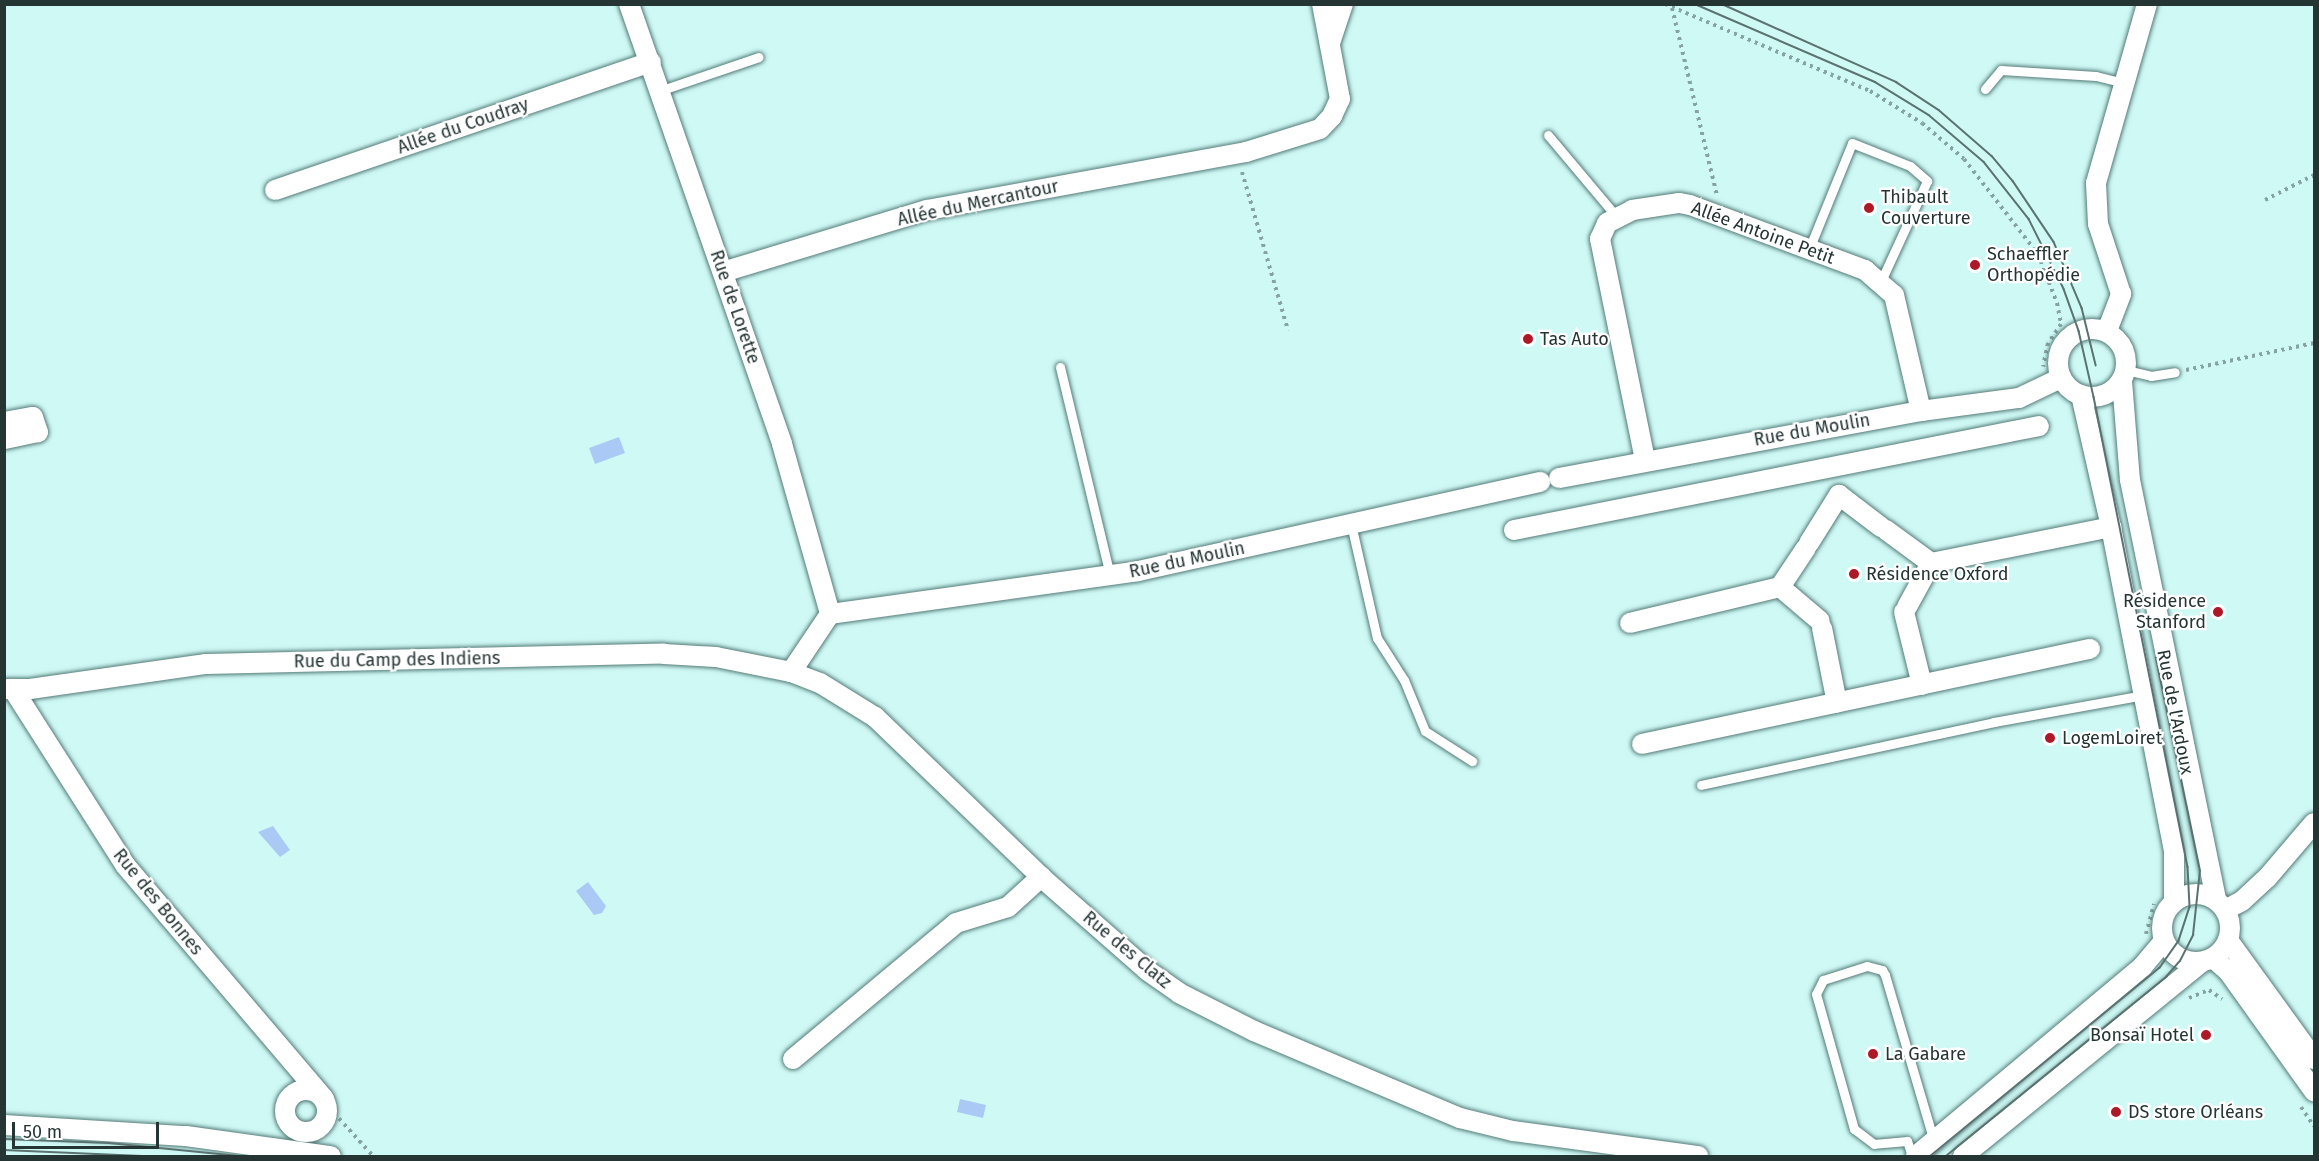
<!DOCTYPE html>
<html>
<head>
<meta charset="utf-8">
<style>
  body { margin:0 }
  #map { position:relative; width:2319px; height:1161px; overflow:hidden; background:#cff9f5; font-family:"Fira Sans",sans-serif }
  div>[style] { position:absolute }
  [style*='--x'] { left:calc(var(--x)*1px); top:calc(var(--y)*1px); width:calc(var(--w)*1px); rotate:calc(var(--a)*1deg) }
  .water>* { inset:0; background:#aacaf5 }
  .path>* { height:4px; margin-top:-2px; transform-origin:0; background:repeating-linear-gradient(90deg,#85a3a1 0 3px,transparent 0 7.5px) }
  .roads { filter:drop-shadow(0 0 2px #547b78) drop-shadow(0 0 2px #547b78) }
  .lane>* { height:9px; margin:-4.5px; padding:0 4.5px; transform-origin:4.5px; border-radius:4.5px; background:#fff }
  .street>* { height:20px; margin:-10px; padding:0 10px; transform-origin:10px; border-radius:10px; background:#fff }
  .street>.ring { margin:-10px; padding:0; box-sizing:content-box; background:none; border:20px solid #fff; border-radius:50% }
  .tram>* { height:1.5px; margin:-0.75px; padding:0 0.75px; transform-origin:0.75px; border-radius:0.75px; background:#5a7270 }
  .dots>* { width:16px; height:16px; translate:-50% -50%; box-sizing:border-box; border:3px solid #fff; border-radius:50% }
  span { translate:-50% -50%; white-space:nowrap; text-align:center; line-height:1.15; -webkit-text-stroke:4.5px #fff; paint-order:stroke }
  .street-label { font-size:18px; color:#253534 }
  .poi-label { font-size:18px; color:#253534 }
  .left { translate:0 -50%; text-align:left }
  .right { translate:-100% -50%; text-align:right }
  .frame { position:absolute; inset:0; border:6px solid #253534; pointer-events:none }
  .scale { position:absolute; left:12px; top:1122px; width:147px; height:27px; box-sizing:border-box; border:3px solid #253534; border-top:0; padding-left:8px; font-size:18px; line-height:21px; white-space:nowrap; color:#253534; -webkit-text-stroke:4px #fff; paint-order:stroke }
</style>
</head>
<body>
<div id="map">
  <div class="water">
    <i style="clip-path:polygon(619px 437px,625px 453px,595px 464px,589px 448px)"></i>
    <i style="clip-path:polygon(273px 826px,290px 850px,280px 857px,258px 832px)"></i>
    <i style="clip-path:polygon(588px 882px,606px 906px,602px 913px,594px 915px,576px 891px)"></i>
    <i style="clip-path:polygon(960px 1099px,986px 1105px,983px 1118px,957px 1112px)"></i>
  </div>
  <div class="path">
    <i style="--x:1665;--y:4;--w:223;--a:23"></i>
    <i style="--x:1870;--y:91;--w:61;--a:31.6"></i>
    <i style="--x:1922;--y:123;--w:55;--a:40.6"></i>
    <i style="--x:1964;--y:159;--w:120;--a:52.1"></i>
    <i style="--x:2038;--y:254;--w:53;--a:68.8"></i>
    <i style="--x:2057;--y:303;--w:21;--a:79"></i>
    <i style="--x:2061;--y:324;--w:23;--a:124"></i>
    <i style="--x:2048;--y:343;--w:24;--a:102"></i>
    <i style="--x:1672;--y:8;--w:193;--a:76.5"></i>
    <i style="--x:1242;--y:172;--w:165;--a:73.8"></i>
    <i style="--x:2265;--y:200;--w:55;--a:-27"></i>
    <i style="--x:2186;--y:370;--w:131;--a:-11.9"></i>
    <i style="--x:2146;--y:934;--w:31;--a:-75"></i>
    <i style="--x:2189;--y:998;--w:22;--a:-22"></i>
    <i style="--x:2209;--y:990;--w:16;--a:35"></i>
    <i style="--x:2301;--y:1107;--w:23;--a:56"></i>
    <i style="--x:334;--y:1113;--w:58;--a:47.8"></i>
  </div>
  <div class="roads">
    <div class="lane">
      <i style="--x:1985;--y:89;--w:25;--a:-50"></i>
      <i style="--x:2001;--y:70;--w:95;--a:3.6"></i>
      <i style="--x:2096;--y:76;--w:30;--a:14"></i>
      <i style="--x:662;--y:90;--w:102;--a:-18.8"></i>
      <i style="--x:1548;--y:135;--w:106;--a:50"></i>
      <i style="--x:1809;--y:249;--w:114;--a:-67.9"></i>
      <i style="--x:1852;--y:143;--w:62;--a:21.6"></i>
      <i style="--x:1910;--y:166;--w:23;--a:41"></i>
      <i style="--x:1927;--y:181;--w:112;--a:114.7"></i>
      <i style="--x:1060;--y:367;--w:214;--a:76.5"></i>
      <i style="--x:2126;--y:370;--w:26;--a:13"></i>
      <i style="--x:2151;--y:376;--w:24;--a:-9"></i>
      <i style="--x:1351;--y:524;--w:117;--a:77.2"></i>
      <i style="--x:1377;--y:638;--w:50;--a:57.3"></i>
      <i style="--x:1404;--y:680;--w:55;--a:67.6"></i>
      <i style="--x:1425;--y:731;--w:56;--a:32.6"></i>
      <i style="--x:1701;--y:785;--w:300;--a:-12.1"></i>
      <i style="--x:1994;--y:722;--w:152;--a:-10.2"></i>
      <i style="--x:1912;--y:1156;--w:16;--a:-108"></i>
      <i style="--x:1907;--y:1141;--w:33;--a:175"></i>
      <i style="--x:1874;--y:1144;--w:25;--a:-143"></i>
      <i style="--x:1854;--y:1129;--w:140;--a:-105.7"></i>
      <i style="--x:1816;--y:994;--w:16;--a:-63"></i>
      <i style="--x:1823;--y:980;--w:46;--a:-17.7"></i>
      <i style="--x:1867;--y:966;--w:16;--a:15"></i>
      <i style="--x:1882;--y:970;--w:6;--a:59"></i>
      <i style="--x:1885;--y:975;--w:174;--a:73.6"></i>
    </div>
    <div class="street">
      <i style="--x:629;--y:4;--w:466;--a:70.8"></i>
      <i style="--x:782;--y:444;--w:177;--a:74.2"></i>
      <i style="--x:1330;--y:43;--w:41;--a:-71.6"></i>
      <i style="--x:275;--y:190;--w:397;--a:-18.8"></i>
      <i style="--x:723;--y:272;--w:213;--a:-16.9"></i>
      <i style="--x:927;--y:210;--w:324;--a:-10.3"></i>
      <i style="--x:1246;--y:152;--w:77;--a:-17.3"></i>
      <i style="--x:1320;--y:129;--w:18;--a:-47"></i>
      <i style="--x:1332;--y:116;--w:19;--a:-65"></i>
      <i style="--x:1340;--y:99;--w:97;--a:-100.7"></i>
      <i class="ring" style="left:2058px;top:329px;width:48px;height:48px"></i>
      <i style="--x:2107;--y:331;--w:40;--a:-69"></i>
      <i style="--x:2121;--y:294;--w:74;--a:-108.2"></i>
      <i style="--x:2098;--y:224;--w:41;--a:-92.8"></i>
      <i style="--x:2096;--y:183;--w:186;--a:-74.1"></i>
      <i style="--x:2122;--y:381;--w:99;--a:85.4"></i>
      <i style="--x:2130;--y:480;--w:428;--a:78.4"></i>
      <i style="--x:2081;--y:395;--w:135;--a:77.2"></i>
      <i style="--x:2111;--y:527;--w:331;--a:79"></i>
      <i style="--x:2174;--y:852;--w:50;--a:90"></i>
      <i style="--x:4;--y:422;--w:29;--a:-10"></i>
      <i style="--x:33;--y:417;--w:16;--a:72"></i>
      <i style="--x:38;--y:432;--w:35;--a:168"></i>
      <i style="--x:1645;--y:460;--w:226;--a:-101.5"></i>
      <i style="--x:1600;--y:239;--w:17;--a:-66"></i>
      <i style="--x:1607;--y:223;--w:28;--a:-27"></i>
      <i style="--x:1632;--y:210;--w:48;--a:-8.5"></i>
      <i style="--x:1679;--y:203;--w:11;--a:10"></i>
      <i style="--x:1690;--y:205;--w:187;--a:20.4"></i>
      <i style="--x:1865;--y:270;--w:38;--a:41"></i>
      <i style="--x:1894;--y:295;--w:119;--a:76.9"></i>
      <i style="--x:1559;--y:478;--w:368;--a:-10.5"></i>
      <i style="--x:1921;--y:411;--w:99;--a:-7.6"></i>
      <i style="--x:2019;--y:398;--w:47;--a:-25.5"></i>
      <i style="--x:1514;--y:530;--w:535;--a:-11.2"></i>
      <i style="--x:1886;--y:530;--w:56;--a:36.3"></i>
      <i style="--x:1931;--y:563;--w:184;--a:-11.3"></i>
      <i style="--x:1809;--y:543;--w:57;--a:-58"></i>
      <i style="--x:1839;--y:495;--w:53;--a:37.3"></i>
      <i style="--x:1806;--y:548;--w:47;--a:123.7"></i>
      <i style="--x:1780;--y:587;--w:52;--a:40.4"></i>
      <i style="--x:1907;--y:607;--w:50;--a:-61.4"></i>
      <i style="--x:1904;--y:612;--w:75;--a:76.1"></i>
      <i style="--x:830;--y:614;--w:70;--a:123.9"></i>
      <i style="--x:791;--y:672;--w:31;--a:21"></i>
      <i style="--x:820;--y:683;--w:65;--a:31.7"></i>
      <i style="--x:875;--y:717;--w:231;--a:43.9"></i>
      <i style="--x:1041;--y:877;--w:142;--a:41.3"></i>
      <i style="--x:1148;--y:971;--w:38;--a:35"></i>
      <i style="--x:1179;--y:993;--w:84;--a:26.9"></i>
      <i style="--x:1254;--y:1031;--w:224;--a:22.9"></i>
      <i style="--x:1460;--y:1118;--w:55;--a:13.8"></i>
      <i style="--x:1513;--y:1131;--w:187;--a:7.7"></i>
      <i style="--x:830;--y:614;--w:311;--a:-7.9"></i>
      <i style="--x:1138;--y:571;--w:412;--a:-12.5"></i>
      <i style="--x:1630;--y:623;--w:154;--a:-13.5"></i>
      <i style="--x:1822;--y:628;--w:76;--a:78.7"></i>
      <i style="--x:4;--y:689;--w:26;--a:0"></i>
      <i style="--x:30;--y:689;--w:178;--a:-8.1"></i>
      <i style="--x:206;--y:664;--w:458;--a:-1.3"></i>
      <i style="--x:664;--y:654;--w:52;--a:3.3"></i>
      <i style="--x:716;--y:657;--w:76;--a:11.3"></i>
      <i style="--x:13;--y:689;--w:209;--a:57.5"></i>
      <i style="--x:125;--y:865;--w:307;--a:49.6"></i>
      <i style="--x:1642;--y:744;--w:458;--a:-12"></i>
      <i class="ring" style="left:2162px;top:894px;width:48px;height:48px"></i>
      <i style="--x:2225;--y:910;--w:19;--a:-28"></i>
      <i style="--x:2242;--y:901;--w:34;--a:-43"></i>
      <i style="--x:2267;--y:878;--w:72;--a:-49.5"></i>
      <i style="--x:2228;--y:940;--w:147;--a:54.1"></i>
      <i style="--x:2213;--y:958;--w:20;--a:41"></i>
      <i style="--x:2228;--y:971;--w:148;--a:54.4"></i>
      <i style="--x:793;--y:1059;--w:212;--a:-39.8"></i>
      <i style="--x:956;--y:923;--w:54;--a:-17.1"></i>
      <i style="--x:1008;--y:907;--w:45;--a:-42.3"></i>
      <i class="ring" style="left:285px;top:1090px;width:22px;height:22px"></i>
      <i style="--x:4;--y:1125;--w:182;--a:3.5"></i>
      <i style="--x:186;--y:1136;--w:146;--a:7.9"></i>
      <i style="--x:1916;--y:1156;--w:295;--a:-39.9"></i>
      <i style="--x:2142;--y:967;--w:34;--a:-50"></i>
      <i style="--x:1963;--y:1156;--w:308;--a:-39.1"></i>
    </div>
  </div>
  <div class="tram">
    <i style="--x:1695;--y:4;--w:196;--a:23.4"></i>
    <i style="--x:1875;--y:82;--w:63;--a:31.4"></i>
    <i style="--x:1929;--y:115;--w:72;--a:40.5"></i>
    <i style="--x:1984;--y:162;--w:73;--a:51.7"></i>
    <i style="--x:2029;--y:219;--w:78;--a:63.4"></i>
    <i style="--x:2064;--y:289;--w:45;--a:70.3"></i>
    <i style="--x:2079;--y:331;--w:68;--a:77.2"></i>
    <i style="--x:2094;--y:397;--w:479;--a:78.7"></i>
    <i style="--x:2188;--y:867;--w:40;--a:87.1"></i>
    <i style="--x:2190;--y:907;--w:36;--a:108"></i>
    <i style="--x:2179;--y:941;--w:33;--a:125"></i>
    <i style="--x:2160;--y:968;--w:296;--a:140.6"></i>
    <i style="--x:1722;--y:4;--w:191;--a:24.1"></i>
    <i style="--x:1896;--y:82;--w:51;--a:33.1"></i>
    <i style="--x:1939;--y:110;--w:70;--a:41"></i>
    <i style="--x:1992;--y:156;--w:33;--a:50"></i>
    <i style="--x:2013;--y:181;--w:73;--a:56.1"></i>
    <i style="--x:2054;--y:242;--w:72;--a:67"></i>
    <i style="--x:2082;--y:308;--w:59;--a:76.2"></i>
    <i style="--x:4;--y:1139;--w:105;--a:2.2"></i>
    <i style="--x:109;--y:1143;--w:131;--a:5.7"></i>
    <i style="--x:4;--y:1150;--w:138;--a:2.5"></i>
    <i style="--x:1946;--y:1156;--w:284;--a:-39.1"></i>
    <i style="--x:2166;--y:977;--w:21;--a:-49"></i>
    <i style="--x:2180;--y:961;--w:29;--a:-63"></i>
    <i style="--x:2193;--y:935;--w:64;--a:-83.8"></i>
    <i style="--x:2200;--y:871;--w:217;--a:-101.7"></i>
  </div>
  <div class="dots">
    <i style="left:1869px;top:208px;background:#ad1926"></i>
    <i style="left:1975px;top:265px;background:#ad1926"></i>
    <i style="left:1528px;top:339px;background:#ad1926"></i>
    <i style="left:1854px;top:574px;background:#ad1926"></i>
    <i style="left:2218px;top:612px;background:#ad1926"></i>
    <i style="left:2050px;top:738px;background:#ad1926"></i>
    <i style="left:2206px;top:1035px;background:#ad1926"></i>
    <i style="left:1873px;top:1054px;background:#ad1926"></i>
    <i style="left:2116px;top:1112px;background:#ad1926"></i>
  </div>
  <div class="street-label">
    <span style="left:463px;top:126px;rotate:-19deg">Allée du Coudray</span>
    <span style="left:978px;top:203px;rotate:-12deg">Allée du Mercantour</span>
    <span style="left:1763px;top:233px;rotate:20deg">Allée Antoine Petit</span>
    <span style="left:735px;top:307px;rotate:71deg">Rue de Lorette</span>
    <span style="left:1812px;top:430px;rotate:-10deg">Rue du Moulin</span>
    <span style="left:1187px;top:560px;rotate:-12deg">Rue du Moulin</span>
    <span style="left:397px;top:660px;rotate:-1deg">Rue du Camp des Indiens</span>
    <span style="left:2175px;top:712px;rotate:79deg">Rue de l'Ardoux</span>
    <span style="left:158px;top:902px;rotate:51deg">Rue des Bonnes</span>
    <span style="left:1127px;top:950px;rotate:40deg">Rue des Clatz</span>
  </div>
  <div class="poi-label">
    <span class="left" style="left:1881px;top:208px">Thibault<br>Couverture</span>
    <span class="left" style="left:1987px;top:265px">Schaeffler<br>Orthopédie</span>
    <span class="left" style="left:1540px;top:339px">Tas Auto</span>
    <span class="left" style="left:1866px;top:574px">Résidence Oxford</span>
    <span class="right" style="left:2206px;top:612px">Résidence<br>Stanford</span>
    <span class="left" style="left:2062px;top:738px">LogemLoiret</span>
    <span class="right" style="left:2194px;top:1035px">Bonsaï Hotel</span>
    <span class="left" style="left:1885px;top:1054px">La Gabare</span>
    <span class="left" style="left:2128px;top:1112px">DS store Orléans</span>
  </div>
  <div class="frame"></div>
  <div class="scale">50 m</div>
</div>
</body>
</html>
